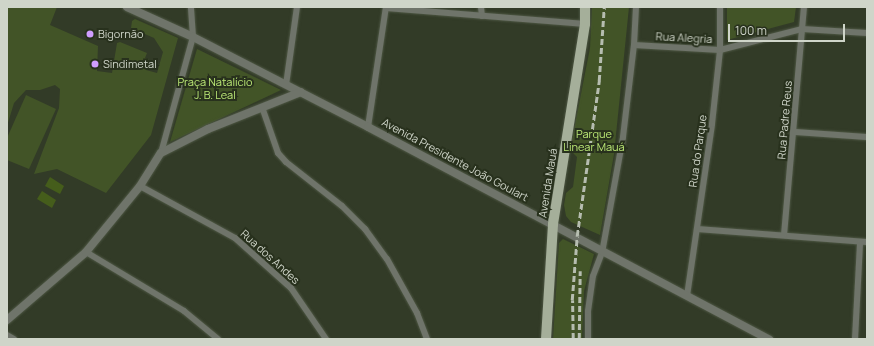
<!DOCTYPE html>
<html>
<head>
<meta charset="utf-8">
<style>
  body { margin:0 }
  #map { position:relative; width:874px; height:346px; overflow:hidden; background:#323b27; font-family:Manrope,sans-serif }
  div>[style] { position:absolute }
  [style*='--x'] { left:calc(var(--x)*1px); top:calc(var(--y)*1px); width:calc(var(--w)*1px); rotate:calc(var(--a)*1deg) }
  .green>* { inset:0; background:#425427 }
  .water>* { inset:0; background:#455d1b }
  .roads { filter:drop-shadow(0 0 1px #4e5744) drop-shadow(0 0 1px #4e5744) }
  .minor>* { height:6px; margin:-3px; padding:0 3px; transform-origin:3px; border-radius:3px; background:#6f746a }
  .tertiary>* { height:8px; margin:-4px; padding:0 4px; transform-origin:4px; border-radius:4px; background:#6f746a }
  .primary>* { height:10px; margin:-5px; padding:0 5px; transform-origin:5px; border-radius:5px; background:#a5af9a }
  .rail>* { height:2.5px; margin-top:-1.25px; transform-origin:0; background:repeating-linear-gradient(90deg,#b6bdb0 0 6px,transparent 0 9px) }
  .dots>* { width:11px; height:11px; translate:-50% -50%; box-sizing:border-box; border:2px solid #28311d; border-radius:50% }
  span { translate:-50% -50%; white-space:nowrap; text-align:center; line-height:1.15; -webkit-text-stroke:4px #28311d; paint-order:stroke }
  .poi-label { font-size:11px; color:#cfd5c9 }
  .left { translate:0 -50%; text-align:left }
  .street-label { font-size:11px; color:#cfd5c9 }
  .park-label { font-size:11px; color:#bae775 }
  .frame { position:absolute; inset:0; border:8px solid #cfd5c9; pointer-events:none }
  .scale { position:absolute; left:728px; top:24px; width:117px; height:18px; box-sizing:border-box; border:2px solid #cfd5c9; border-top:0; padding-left:5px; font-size:12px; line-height:14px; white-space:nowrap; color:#cfd5c9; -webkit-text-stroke:3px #28311d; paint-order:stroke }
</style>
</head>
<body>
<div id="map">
  <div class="green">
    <i style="clip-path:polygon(7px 7px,57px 7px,50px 25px,98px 46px,97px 71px,112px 73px,117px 43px,120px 42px,147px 53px,145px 58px,149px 60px,146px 70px,157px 73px,163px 52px,154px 38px,131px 28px,132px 21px,135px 19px,178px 38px,151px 135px,106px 193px,57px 169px,34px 174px,59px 108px,60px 89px,55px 85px,40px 90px,26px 90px,14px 103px,7px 126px)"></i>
    <i style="clip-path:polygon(592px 7px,629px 7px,614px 154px,600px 235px,571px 222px,566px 216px,564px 205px,566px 193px,573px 187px,577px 157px,570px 150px,590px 48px)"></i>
    <i style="clip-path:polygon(727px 7px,796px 7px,794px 22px,727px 40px)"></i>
    <i style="clip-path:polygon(197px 49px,281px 90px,170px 142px)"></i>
    <i style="clip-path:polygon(26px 95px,56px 109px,29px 169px,7px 160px,7px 138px)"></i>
    <i style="clip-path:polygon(563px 239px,594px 254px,584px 291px,582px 339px,553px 339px,559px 243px)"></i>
  </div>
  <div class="water">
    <i style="clip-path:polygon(50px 177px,64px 186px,60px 194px,45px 186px)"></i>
    <i style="clip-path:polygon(42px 191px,56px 200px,52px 208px,37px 199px)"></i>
  </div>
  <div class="roads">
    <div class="minor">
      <i style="--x:481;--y:7;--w:9;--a:84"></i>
      <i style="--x:386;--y:8;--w:200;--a:4.6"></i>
      <i style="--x:634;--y:45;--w:86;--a:3.3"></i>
      <i style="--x:720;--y:50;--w:85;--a:-14.4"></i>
      <i style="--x:802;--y:29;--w:65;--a:3.5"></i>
      <i style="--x:286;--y:85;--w:79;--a:-82"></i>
      <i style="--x:262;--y:107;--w:49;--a:70.8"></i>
      <i style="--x:278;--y:153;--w:12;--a:48"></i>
      <i style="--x:286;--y:162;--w:71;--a:38.2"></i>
      <i style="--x:342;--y:206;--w:33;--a:45"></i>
      <i style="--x:365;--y:229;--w:37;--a:54"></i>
      <i style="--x:387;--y:259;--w:62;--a:60.9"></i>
      <i style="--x:417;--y:313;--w:28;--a:69"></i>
      <i style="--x:368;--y:127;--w:121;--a:-81.5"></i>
      <i style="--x:795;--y:132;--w:72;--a:4"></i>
      <i style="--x:161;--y:153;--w:120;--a:-74.6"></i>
      <i style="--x:193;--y:37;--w:30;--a:-94"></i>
      <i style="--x:140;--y:186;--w:108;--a:28.7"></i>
      <i style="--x:235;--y:238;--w:75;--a:41.8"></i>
      <i style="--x:291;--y:288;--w:62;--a:55.5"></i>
      <i style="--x:697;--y:229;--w:170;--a:4.4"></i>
      <i style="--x:784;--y:235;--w:229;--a:-85"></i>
      <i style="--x:86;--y:252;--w:114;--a:31"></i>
      <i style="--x:184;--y:311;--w:44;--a:39.5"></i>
      <i style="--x:687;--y:296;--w:174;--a:-81.7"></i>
      <i style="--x:712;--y:124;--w:74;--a:-83.8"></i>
      <i style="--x:720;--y:50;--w:43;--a:-90"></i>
      <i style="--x:7;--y:335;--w:8;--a:30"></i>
      <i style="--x:588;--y:339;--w:28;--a:-90"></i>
      <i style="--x:588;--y:311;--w:35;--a:-82"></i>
      <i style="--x:593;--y:276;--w:25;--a:-69"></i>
      <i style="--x:602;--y:253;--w:118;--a:-79.7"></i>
      <i style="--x:623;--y:137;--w:93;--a:-83.2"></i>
      <i style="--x:634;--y:45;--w:38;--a:-87"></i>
      <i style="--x:855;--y:339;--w:97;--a:-87"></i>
    </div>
    <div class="tertiary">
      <i style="--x:127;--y:7;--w:72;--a:24.4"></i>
      <i style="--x:193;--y:37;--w:197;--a:27.2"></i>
      <i style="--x:368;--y:127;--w:454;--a:27.9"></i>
      <i style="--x:7;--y:320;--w:104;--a:-40.7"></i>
      <i style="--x:86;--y:252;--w:85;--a:-50.7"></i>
      <i style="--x:140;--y:186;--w:39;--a:-58"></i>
      <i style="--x:161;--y:153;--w:53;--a:-27.1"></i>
      <i style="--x:208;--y:129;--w:100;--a:-21.7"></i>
    </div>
    <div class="primary">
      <i style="--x:546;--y:339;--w:115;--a:-86.5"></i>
      <i style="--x:553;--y:224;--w:203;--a:-80.9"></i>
      <i style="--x:585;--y:24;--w:17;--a:-90"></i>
    </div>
  </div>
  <div class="rail">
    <i style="--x:573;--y:339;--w:39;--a:-91"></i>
    <i style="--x:572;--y:300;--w:64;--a:-85.5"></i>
    <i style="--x:577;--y:236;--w:157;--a:-81.9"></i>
    <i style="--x:599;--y:81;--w:74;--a:-86.1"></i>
    <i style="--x:579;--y:339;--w:68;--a:-89.2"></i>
  </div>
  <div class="dots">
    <i style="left:90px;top:34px;background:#d09dff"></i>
    <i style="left:95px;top:64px;background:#d09dff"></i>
  </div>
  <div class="poi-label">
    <span class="left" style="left:98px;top:34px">Bigornão</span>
    <span class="left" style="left:103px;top:64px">Sindimetal</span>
  </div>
  <div class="street-label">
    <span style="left:684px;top:38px;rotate:3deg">Rua Alegria</span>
    <span style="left:785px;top:120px;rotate:-85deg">Rua Padre Reus</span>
    <span style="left:698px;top:151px;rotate:-82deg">Rua do Parque</span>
    <span style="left:455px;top:160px;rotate:28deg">Avenida Presidente João Goulart</span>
    <span style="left:548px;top:183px;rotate:-81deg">Avenida Mauá</span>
    <span style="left:270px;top:257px;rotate:42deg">Rua dos Andes</span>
  </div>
  <div class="park-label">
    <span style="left:215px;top:89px">Praça Natalício<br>J. B. Leal</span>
    <span style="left:594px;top:141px">Parque<br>Linear Mauá</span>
  </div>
  <div class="frame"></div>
  <div class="scale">100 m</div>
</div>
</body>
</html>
